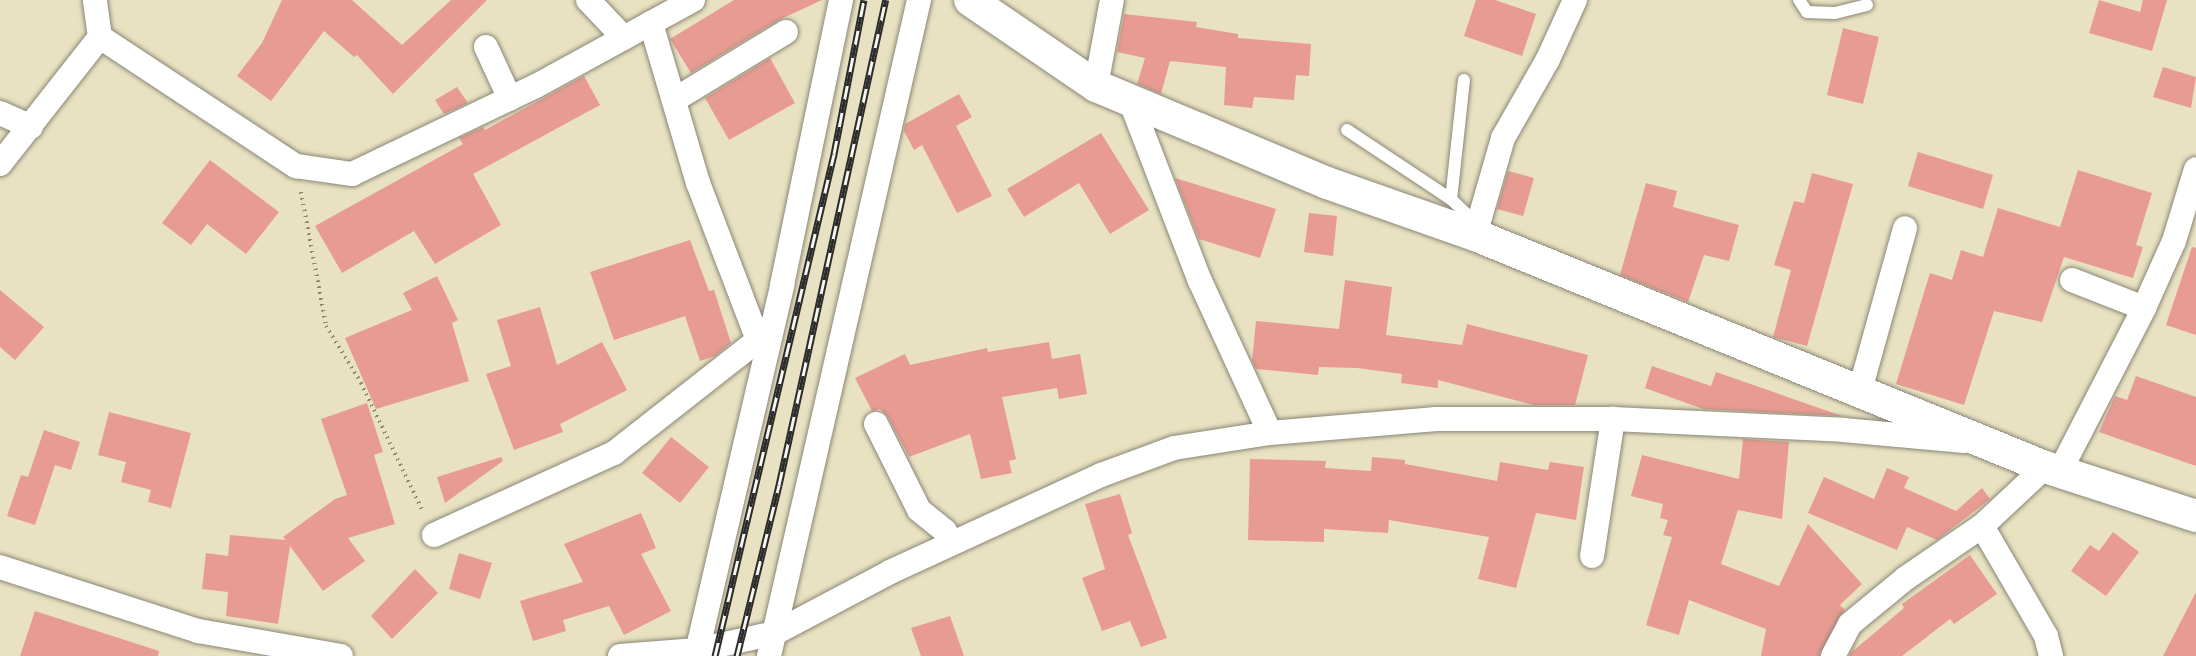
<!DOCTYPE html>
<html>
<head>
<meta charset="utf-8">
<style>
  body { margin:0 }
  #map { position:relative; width:2196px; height:656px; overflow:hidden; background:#e8e2c2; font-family:Mali,sans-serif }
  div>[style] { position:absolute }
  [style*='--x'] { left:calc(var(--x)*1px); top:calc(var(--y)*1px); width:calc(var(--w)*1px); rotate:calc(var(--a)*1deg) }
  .building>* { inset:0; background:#e89b93 }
  .path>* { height:4px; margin-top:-2px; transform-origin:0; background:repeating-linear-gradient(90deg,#8a8676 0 1.5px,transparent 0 6px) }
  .roads { filter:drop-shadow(0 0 2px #8a8676) drop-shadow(0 0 2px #8a8676) }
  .service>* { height:12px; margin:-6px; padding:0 6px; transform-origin:6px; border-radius:6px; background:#fff }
  .minor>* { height:24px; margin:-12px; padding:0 12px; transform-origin:12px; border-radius:12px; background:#fff }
  .tertiary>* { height:32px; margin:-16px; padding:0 16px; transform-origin:16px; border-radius:16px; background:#fff }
  .rail>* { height:7px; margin-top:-3.5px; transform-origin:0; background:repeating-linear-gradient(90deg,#f6f6f2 0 14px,#2b2b2b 0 28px); box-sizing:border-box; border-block:2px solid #2b2b2b }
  span { translate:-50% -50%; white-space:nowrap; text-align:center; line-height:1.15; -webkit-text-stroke:4.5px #f6f6f2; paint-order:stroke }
</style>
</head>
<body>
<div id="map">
  <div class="building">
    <i style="clip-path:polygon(282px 0,352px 0,402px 45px,451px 0,487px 0,393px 94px,357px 55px,354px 57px,324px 31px,271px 101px,237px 76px,262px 43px)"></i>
    <i style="clip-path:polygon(734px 0,822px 0,779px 20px,691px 73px,670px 39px)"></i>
    <i style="clip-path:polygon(1476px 0,1495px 0,1536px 14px,1522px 56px,1464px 36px)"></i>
    <i style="clip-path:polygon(2099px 0,2140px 12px,2143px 0,2167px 0,2152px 51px,2089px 33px)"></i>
    <i style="clip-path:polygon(1124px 14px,1197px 22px,1196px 27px,1238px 34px,1238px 38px,1311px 44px,1309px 76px,1296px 75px,1294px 100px,1254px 97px,1252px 108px,1224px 105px,1226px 67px,1170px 61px,1161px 94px,1137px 84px,1145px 58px,1117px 52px)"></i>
    <i style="clip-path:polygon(1843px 28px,1879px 37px,1863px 104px,1827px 95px)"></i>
    <i style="clip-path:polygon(770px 58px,795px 103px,729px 140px,705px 98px)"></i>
    <i style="clip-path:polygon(2163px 67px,2196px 77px,2191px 108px,2153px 97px)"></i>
    <i style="clip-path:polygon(584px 76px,600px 105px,473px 174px,501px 225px,435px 264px,414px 231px,342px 273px,315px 226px,463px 144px,459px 138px,483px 127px,485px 130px)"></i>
    <i style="clip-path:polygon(457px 87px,468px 103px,444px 114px,435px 100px)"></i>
    <i style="clip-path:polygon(959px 94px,972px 117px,956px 126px,992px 196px,957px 213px,922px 145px,914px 150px,904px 131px,905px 124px)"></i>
    <i style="clip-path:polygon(1101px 133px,1149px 210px,1110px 234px,1079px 183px,1024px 217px,1007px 189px)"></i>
    <i style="clip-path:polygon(1918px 152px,1993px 175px,1983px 209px,1908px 186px)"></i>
    <i style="clip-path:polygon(210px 160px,279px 212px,246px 254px,207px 224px,191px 245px,162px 223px)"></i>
    <i style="clip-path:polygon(2078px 170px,2152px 193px,2136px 245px,2143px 247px,2133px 278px,2064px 257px,2042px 322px,1994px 311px,1964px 405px,1896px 384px,1930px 273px,1952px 280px,1961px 250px,1983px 257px,1998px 208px,2060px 227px)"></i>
    <i style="clip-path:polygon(1508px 171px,1534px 178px,1523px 216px,1497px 209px)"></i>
    <i style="clip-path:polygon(1812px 173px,1853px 184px,1807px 346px,1773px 337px,1791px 270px,1774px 265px,1794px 201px,1804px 203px)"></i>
    <i style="clip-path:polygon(1175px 178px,1276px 209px,1260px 258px,1199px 239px)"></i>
    <i style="clip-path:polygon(1646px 183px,1677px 191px,1673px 207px,1739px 225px,1729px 261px,1704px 255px,1688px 302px,1620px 275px)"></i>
    <i style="clip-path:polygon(1309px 213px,1337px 216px,1333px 256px,1304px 252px)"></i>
    <i style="clip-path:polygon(690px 240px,709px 291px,714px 290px,731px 343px,715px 356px,700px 361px,685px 316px,614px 340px,590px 272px)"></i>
    <i style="clip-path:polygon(2192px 247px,2196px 248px,2196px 335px,2166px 325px)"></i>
    <i style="clip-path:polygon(437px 276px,458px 320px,452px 323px,469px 381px,376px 409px,345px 338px,412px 310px,403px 293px)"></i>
    <i style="clip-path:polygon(1345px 280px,1392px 287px,1386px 335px,1462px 345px,1467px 324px,1588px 355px,1575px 405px,1534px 405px,1438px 380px,1438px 388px,1401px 383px,1402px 374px,1357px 368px,1319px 367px,1318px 375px,1256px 369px,1252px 361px,1256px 321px,1339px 329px)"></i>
    <i style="clip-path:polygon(0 290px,44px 327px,15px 360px,0 347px)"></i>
    <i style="clip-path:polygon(540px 307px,557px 365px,602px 342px,627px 390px,560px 424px,563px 432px,514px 450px,486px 374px,511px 366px,497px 320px)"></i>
    <i style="clip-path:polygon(1049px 342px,1052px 359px,1080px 354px,1087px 394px,1059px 399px,1057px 388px,1002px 397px,1016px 459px,1009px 461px,1012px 473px,981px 479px,970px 434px,909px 457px,888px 417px,880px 409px,872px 411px,855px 378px,905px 354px,910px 365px,987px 348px,988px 352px)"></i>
    <i style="clip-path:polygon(1652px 366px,1711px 386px,1716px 372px,1842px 416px,1703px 409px,1645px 388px)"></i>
    <i style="clip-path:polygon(2136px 376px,2196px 397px,2196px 466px,2099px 432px,2115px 396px,2127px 400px)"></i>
    <i style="clip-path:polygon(367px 403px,383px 452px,374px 455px,395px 524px,348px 538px,365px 561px,323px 591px,290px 546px,278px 624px,226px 616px,228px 592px,202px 589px,206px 553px,228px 556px,230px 535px,286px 540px,283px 537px,335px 499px,347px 495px,321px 419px)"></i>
    <i style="clip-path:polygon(109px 412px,191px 433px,171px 508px,148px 502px,151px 490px,121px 482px,126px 462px,98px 455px)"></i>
    <i style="clip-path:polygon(44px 430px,80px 442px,71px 470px,55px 465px,35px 525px,7px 516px,21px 475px,28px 477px)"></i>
    <i style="clip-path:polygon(671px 437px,709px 467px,680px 503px,642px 473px)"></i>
    <i style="clip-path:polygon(1743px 439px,1789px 442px,1782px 519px,1738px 510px,1721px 564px,1779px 586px,1808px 524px,1862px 584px,1840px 605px,1845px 610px,1819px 656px,1761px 656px,1766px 629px,1689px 600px,1679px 635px,1646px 625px,1672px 537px,1663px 535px,1668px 520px,1660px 518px,1663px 504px,1631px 496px,1642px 455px,1739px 479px)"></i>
    <i style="clip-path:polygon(501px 457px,503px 461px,445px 503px,437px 477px)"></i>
    <i style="clip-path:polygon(1372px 457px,1405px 460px,1405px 464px,1497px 481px,1500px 462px,1548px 470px,1550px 462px,1584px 467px,1576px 520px,1536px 513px,1516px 588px,1478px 579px,1489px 537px,1389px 520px,1388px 533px,1324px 529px,1324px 542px,1248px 540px,1250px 459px,1326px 461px,1325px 468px,1371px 471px)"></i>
    <i style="clip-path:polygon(1887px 468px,1909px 477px,1904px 488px,1956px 511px,1982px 488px,1990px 499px,1937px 540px,1907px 527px,1897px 550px,1808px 513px,1824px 477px,1874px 499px)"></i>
    <i style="clip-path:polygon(1120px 494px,1132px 533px,1128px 535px,1167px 638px,1141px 647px,1130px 621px,1102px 631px,1082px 578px,1105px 569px,1085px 504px)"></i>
    <i style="clip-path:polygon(641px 513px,656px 548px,641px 554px,671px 611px,624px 635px,609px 606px,563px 620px,566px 631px,533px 641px,520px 601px,583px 582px,564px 544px)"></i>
    <i style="clip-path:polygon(2113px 532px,2139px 552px,2106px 596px,2071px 571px,2090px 545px,2099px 551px)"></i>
    <i style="clip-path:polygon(459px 553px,492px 563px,480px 599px,449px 589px)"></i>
    <i style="clip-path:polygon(1970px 555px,1997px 594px,1954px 624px,1950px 619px,1902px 656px,1849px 656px,1858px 640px,1853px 651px,1904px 608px,1902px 604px)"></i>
    <i style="clip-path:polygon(415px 569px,438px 593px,392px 639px,371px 616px)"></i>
    <i style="clip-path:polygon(2196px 592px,2196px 656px,2163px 656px)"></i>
    <i style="clip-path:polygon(35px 611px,159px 651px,158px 656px,20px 656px)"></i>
    <i style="clip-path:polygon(950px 616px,964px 656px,921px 656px,911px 628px)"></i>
  </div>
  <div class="path">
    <i style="--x:301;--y:192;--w:136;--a:79.4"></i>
    <i style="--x:326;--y:326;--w:67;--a:58.4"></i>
    <i style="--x:361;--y:383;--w:143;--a:64.3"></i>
  </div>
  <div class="roads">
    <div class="service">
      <i style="--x:1799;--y:0;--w:14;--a:56"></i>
      <i style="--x:1807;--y:12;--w:28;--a:2"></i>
      <i style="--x:1835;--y:13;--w:33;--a:-14"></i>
      <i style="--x:1464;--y:80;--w:120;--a:96.2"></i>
      <i style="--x:1451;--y:199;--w:37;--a:44"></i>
      <i style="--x:1347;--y:130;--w:125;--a:33.6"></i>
    </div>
    <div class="minor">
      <i style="--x:588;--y:0;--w:52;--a:46.5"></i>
      <i style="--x:100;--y:37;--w:235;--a:33.4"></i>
      <i style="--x:296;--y:166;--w:57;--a:8.1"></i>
      <i style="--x:352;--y:174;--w:204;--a:-25.6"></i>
      <i style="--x:536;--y:86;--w:179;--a:-28.7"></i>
      <i style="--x:486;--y:47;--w:57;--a:65.2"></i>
      <i style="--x:1096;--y:86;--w:87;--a:-79.5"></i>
      <i style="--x:674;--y:100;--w:131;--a:-31.3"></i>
      <i style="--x:1130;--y:100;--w:194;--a:68.9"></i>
      <i style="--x:1200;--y:281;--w:167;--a:65.3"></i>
      <i style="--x:0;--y:113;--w:34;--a:24"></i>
      <i style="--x:0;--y:164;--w:162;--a:-51.8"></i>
      <i style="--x:100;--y:37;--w:37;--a:-98"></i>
      <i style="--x:1475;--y:235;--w:101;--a:-73.9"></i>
      <i style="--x:1503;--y:138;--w:91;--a:-60.3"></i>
      <i style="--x:1548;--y:59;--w:65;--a:-65.4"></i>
      <i style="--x:2072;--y:280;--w:77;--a:21.3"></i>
      <i style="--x:1859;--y:394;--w:172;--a:-74.5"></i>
      <i style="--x:876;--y:424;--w:96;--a:63.4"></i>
      <i style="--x:919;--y:510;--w:33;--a:39"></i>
      <i style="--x:945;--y:531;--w:14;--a:65"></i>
      <i style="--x:2059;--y:473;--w:186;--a:-62.7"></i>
      <i style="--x:2144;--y:308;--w:73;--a:-65.9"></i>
      <i style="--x:2174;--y:241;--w:75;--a:-73"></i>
      <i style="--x:1982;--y:526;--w:127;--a:59.8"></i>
      <i style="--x:2046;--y:636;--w:21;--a:76"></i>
      <i style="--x:434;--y:535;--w:198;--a:-24.5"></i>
      <i style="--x:614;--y:453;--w:183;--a:-38.1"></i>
      <i style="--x:758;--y:340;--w:168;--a:-110.9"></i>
      <i style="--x:698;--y:183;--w:167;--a:-106.4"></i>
      <i style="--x:1592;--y:556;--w:139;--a:-81.3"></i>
      <i style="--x:0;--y:567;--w:208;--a:17.9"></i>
      <i style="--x:198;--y:631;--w:145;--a:9.9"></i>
      <i style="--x:620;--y:656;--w:77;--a:-4.5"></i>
      <i style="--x:697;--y:650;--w:80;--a:-12.3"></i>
      <i style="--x:775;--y:633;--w:130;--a:-27.9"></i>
      <i style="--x:890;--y:572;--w:232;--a:-24.7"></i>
      <i style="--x:1101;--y:475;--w:78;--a:-20.3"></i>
      <i style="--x:1174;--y:448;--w:97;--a:-8.9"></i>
      <i style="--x:1270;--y:433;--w:167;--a:-4.8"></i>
      <i style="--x:1436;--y:419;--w:177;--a:0"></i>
      <i style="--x:1613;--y:419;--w:230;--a:2.7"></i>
      <i style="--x:1843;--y:430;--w:122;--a:5.2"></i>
      <i style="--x:696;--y:656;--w:381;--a:-76.9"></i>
      <i style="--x:782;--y:285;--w:291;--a:-78.3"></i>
      <i style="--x:769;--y:656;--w:673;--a:-77.12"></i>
      <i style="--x:1833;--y:656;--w:36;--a:-62"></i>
      <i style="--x:1850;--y:624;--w:72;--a:-39.4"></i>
      <i style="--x:1906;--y:578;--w:92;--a:-34.4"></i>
      <i style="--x:1982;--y:526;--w:86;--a:-43.1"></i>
    </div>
    <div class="tertiary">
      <i style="--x:970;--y:0;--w:153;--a:34.3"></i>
      <i style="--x:1096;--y:86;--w:112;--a:22.7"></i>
      <i style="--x:1199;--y:129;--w:139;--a:22.9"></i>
      <i style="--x:1327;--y:183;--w:157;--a:19.4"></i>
      <i style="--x:1475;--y:235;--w:615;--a:22.15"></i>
      <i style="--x:2045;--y:467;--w:159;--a:18"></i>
    </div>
  </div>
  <div class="rail">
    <i style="--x:715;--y:656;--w:516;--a:-76.66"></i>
    <i style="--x:834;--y:154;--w:157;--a:-79"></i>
    <i style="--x:737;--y:656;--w:176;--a:-76.2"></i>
    <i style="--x:779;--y:485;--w:497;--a:-77.6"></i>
  </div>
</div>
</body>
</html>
